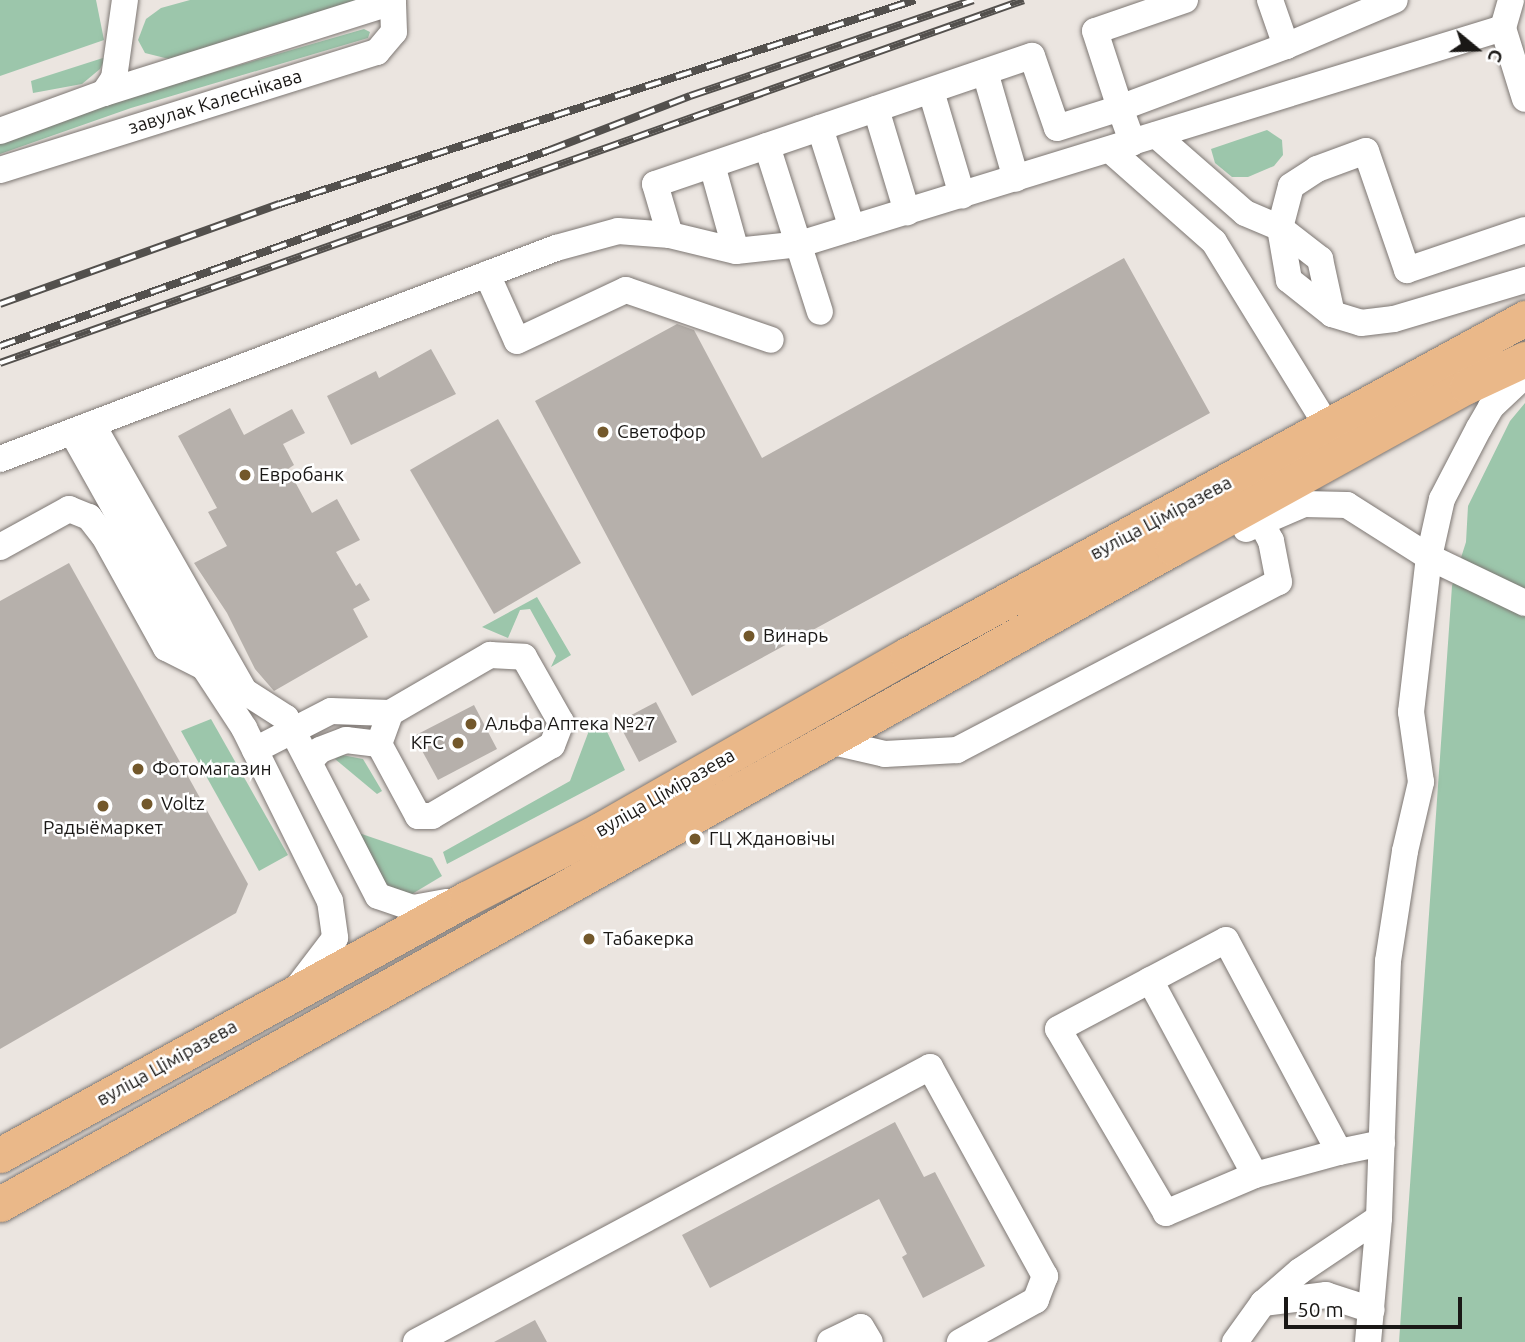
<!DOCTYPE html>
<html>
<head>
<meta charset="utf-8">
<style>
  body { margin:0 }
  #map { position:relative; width:1525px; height:1342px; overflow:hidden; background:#ebe5e0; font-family:Ubuntu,sans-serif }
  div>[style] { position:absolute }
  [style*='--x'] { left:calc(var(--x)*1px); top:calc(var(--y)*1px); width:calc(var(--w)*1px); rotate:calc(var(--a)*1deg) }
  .green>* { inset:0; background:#9cc6ab }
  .building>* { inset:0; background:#b6b0ab }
  .roads { filter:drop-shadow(0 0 2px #7d7773) drop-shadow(0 0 2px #7d7773) }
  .minor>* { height:26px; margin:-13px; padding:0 13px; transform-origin:13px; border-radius:13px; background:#fff }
  .major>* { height:35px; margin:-17.5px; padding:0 17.5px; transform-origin:17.5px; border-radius:17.5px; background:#eab889 }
  .rail>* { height:8px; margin-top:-4px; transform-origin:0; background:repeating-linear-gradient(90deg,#fff 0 16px,#53504d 0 32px); box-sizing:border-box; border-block:2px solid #53504d }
  .dots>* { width:19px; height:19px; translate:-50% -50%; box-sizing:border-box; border:4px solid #fff; border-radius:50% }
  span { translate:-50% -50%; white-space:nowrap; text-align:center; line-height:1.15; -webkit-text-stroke:5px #fff; paint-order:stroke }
  .street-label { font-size:19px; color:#1a1816 }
  .poi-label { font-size:19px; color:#1a1816 }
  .left { translate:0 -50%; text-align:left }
  .right { translate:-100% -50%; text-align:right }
  .north { position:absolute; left:1441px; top:14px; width:70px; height:70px; -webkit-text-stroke:5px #fff; paint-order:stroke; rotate:109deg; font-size:19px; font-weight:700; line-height:28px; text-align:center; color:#1a1816 }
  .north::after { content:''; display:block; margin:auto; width:24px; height:32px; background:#1a1816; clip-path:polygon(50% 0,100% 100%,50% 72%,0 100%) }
  .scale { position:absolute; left:1284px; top:1297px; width:178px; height:32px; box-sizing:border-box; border:4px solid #1a1816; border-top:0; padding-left:9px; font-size:21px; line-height:24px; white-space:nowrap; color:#1a1816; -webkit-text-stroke:5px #fff; paint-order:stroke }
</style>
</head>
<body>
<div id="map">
  <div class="green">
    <i style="clip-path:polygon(0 0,96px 0,104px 40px,0 76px)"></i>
    <i style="clip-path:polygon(190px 0,361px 0,169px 59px,145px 53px,138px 40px,146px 19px,161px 8px)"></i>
    <i style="clip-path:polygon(364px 29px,370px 32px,368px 38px,131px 108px,0 154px,0 144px,135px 95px)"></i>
    <i style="clip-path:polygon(106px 57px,100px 69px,82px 84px,33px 93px,31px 81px)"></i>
    <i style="clip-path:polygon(1267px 130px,1282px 140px,1283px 155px,1274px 166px,1248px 177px,1232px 177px,1215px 163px,1211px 149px)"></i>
    <i style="clip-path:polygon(1525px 403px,1525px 1342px,1399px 1342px,1452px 586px,1466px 542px,1468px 506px,1510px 421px)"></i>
    <i style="clip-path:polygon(537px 597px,571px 655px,551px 667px,556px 656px,530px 609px,520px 610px,508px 638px,482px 627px)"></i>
    <i style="clip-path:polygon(211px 719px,288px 855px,259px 871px,181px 731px)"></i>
    <i style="clip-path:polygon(593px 720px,602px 721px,625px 770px,447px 864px,443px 852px,570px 781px)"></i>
    <i style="clip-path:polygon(342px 755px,363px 759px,382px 791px,377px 794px,335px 759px)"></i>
    <i style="clip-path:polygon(350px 830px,432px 858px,442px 876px,407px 897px,394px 895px)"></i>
  </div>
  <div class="building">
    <i style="clip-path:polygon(1124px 258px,1210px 413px,692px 696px,535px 401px,677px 324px,694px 330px,762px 458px)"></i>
    <i style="clip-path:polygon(431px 349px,456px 394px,351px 445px,327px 396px,376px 371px,379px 378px)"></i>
    <i style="clip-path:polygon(230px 408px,244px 435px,292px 409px,305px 433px,283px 444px,294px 465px,288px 469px,312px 513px,337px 499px,360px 540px,336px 552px,356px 586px,360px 583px,370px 600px,353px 609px,368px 637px,274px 691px,255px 669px,227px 613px,194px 563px,227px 546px,208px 512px,217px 508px,178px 436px)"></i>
    <i style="clip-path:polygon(498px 419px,581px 563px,494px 614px,410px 470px)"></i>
    <i style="clip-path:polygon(69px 563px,248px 884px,236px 913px,0 1049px,0 601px)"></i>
    <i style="clip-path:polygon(656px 702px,677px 742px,639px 762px,618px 722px)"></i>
    <i style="clip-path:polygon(474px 705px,497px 749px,438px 780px,414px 736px)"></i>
    <i style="clip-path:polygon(895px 1122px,924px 1177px,935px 1172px,985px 1266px,923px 1298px,902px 1257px,907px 1254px,879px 1199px,710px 1288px,682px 1235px)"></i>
    <i style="clip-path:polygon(535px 1320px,547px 1342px,494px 1342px)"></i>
  </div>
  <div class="roads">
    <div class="minor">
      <i style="--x:1185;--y:0;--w:95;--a:161"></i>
      <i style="--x:1095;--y:31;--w:81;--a:72"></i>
      <i style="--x:1120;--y:108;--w:177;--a:-20.5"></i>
      <i style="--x:1270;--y:0;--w:49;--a:70.8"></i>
      <i style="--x:1286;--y:46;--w:118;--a:-22.9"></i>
      <i style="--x:1503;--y:28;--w:29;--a:-74"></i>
      <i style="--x:985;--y:72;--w:111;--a:73.8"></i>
      <i style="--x:931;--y:91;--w:109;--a:73.4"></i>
      <i style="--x:104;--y:93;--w:18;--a:-56"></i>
      <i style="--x:114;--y:78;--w:79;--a:-82"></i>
      <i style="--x:876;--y:109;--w:108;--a:73.2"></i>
      <i style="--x:820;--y:128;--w:105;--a:72.3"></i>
      <i style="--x:0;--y:131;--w:111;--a:-20.1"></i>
      <i style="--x:104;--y:93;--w:303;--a:-17.5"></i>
      <i style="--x:1156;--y:135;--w:118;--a:41.2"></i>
      <i style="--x:1245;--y:213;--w:38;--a:23"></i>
      <i style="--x:1280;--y:228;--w:15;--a:58"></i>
      <i style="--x:767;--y:146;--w:174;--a:72.3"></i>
      <i style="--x:1110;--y:150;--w:139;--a:41.5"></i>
      <i style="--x:1214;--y:242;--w:217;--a:58.4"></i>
      <i style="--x:1328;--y:427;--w:17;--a:21"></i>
      <i style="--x:712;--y:165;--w:89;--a:74.4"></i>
      <i style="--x:0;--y:170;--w:395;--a:-17.4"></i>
      <i style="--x:377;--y:52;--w:26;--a:-50"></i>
      <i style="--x:394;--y:32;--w:32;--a:-92"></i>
      <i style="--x:1280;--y:228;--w:51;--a:37.8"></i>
      <i style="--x:1320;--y:259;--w:56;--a:77.7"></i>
      <i style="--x:670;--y:235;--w:53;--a:-106.4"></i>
      <i style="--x:655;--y:184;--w:398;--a:-18.8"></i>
      <i style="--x:1032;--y:56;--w:76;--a:70.9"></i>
      <i style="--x:1057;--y:128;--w:66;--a:-17.6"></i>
      <i style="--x:1120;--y:108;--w:37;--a:70"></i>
      <i style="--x:487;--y:274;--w:73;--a:65.9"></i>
      <i style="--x:517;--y:341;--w:120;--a:-25.1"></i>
      <i style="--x:626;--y:290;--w:153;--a:19"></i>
      <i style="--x:1322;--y:298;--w:19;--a:58"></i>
      <i style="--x:1332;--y:314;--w:30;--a:17"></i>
      <i style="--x:1361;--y:323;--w:33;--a:-7"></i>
      <i style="--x:1394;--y:319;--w:137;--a:-16.6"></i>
      <i style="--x:1332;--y:314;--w:55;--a:-141.7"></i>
      <i style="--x:1289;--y:280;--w:53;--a:-99.8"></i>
      <i style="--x:1280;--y:228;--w:43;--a:-75.3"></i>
      <i style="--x:1291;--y:186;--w:31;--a:-33"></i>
      <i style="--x:1317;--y:169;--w:52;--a:-20.2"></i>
      <i style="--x:1366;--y:151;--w:126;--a:71"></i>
      <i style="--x:1407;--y:270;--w:125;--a:-18.7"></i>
      <i style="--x:92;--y:424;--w:307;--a:60.3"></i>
      <i style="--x:244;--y:691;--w:50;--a:32.7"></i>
      <i style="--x:286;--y:718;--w:200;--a:62.7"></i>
      <i style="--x:378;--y:896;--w:37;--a:19"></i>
      <i style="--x:413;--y:908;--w:35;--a:-10"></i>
      <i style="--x:72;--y:432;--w:270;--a:60.7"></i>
      <i style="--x:0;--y:459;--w:595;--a:-20.78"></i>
      <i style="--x:556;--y:248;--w:64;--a:-15.3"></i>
      <i style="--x:618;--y:231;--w:52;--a:4.4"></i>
      <i style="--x:670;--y:235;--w:68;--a:13.6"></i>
      <i style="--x:736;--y:251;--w:64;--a:-6.2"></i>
      <i style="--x:800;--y:244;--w:735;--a:-17.08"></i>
      <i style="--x:1503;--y:28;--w:74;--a:72.8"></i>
      <i style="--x:1246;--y:529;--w:63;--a:-23.3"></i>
      <i style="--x:1304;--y:504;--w:43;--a:1.3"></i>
      <i style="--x:1347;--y:505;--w:97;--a:32.4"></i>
      <i style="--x:1429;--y:557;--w:106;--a:25.6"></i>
      <i style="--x:0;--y:547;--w:79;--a:-28.8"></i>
      <i style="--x:69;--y:509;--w:22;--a:22"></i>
      <i style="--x:89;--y:517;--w:24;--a:52"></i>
      <i style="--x:104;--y:536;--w:128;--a:61"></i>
      <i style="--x:166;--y:648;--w:42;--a:26.6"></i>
      <i style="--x:204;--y:667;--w:73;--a:56.7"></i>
      <i style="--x:244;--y:728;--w:193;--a:63.6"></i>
      <i style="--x:330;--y:901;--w:37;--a:82"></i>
      <i style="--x:335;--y:938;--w:63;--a:127.2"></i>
      <i style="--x:490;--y:655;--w:34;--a:3"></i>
      <i style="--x:524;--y:657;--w:75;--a:60.4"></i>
      <i style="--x:561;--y:722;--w:25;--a:111"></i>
      <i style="--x:552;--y:745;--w:139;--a:149.4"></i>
      <i style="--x:432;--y:816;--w:14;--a:180"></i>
      <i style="--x:418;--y:816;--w:82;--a:-118.4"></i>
      <i style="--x:379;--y:744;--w:33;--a:-70"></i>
      <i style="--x:390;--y:713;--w:116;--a:-30.1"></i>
      <i style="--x:829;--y:741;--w:57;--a:13.1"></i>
      <i style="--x:885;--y:754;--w:72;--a:-3.2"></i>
      <i style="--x:957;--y:750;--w:363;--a:-27.6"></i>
      <i style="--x:1279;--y:582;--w:42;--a:-101"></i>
      <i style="--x:1271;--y:541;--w:59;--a:-118.3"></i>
      <i style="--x:255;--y:750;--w:85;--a:-27.2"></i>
      <i style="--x:331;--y:711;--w:59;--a:1.9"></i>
      <i style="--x:309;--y:762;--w:16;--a:-47"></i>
      <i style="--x:320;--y:750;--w:28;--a:-21"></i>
      <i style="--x:346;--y:740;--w:33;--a:7"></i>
      <i style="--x:1150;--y:980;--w:221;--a:61.7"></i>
      <i style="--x:1339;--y:1152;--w:87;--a:164.7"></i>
      <i style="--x:1255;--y:1175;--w:97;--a:156.9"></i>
      <i style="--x:1166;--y:1213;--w:213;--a:-120.4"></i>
      <i style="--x:1058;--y:1029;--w:190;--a:-27.9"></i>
      <i style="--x:1226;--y:940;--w:240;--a:61.9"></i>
      <i style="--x:1339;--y:1152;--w:44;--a:-11.8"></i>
      <i style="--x:1263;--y:1303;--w:64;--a:-7.2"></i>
      <i style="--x:1326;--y:1295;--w:48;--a:18.1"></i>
      <i style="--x:416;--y:1342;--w:583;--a:-28.15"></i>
      <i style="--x:930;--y:1067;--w:239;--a:61.2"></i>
      <i style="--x:1045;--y:1276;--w:26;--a:111"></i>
      <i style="--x:1036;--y:1300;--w:87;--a:151.1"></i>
      <i style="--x:830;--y:1342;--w:34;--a:-26"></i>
      <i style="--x:861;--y:1327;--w:17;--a:59"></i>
      <i style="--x:1235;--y:1342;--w:48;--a:-54.3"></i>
      <i style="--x:1263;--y:1303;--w:49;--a:-40.9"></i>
      <i style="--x:1300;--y:1271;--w:95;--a:-33.9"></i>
      <i style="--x:1368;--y:1342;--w:124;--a:-84.9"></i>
      <i style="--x:1379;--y:1218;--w:257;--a:-88"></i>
      <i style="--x:1388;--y:961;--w:111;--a:-81.2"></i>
      <i style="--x:1405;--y:851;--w:71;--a:-76.9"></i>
      <i style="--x:1421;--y:782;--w:71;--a:-98.1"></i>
      <i style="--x:1411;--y:712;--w:156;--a:-83.4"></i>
      <i style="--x:1429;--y:557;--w:59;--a:-77.4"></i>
      <i style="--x:1442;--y:499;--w:80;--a:-62.5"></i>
      <i style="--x:1479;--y:428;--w:24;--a:-60"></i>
      <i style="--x:1491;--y:407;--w:47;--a:-43.3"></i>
    </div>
    <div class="major">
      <i style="--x:0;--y:1155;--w:532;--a:-28.78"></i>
      <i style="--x:466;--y:899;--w:151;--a:-27.2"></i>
      <i style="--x:600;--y:830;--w:353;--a:-29.7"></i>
      <i style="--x:907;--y:655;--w:704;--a:-28.6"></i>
      <i style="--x:0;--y:1204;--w:1344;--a:-29.22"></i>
      <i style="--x:1173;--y:548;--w:336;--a:-28.9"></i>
      <i style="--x:1467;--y:386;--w:64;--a:-25"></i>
    </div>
  </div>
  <div class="rail">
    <i style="--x:0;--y:304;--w:297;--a:-19.7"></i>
    <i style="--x:280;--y:204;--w:667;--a:-17.81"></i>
    <i style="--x:0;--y:346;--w:584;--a:-19.61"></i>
    <i style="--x:550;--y:150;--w:150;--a:-21.1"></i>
    <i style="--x:690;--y:96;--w:299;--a:-18.7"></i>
    <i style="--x:0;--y:363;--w:1086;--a:-19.52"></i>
  </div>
  <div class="dots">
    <i style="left:603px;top:432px;background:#73582b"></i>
    <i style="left:245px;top:475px;background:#73582b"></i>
    <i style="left:749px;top:636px;background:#73582b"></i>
    <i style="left:471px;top:724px;background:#73582b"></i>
    <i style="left:458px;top:743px;background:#73582b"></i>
    <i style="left:138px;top:769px;background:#73582b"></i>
    <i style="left:147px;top:804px;background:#73582b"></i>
    <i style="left:103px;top:806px;background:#73582b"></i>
    <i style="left:695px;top:839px;background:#73582b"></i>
    <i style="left:589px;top:939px;background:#73582b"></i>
  </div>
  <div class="street-label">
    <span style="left:215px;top:102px;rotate:-17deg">завулак Калеснікава</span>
    <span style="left:1161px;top:518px;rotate:-28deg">вуліца Ціміразева</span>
    <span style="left:665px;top:793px;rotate:-30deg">вуліца Ціміразева</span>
    <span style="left:167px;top:1063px;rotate:-29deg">вуліца Ціміразева</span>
  </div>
  <div class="poi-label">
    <span class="left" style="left:617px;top:432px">Светофор</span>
    <span class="left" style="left:259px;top:475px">Евробанк</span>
    <span class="left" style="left:763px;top:636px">Винарь</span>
    <span class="left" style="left:485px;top:724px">Альфа Аптека №27</span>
    <span class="right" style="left:444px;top:743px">KFC</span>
    <span class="left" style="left:152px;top:769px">Фотомагазин</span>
    <span class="left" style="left:161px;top:804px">Voltz</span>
    <span style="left:103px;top:828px">Радыёмаркет</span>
    <span class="left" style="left:709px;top:839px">ГЦ Ждановічы</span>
    <span class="left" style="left:603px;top:939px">Табакерка</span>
  </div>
  <div class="north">С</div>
  <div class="scale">50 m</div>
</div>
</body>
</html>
